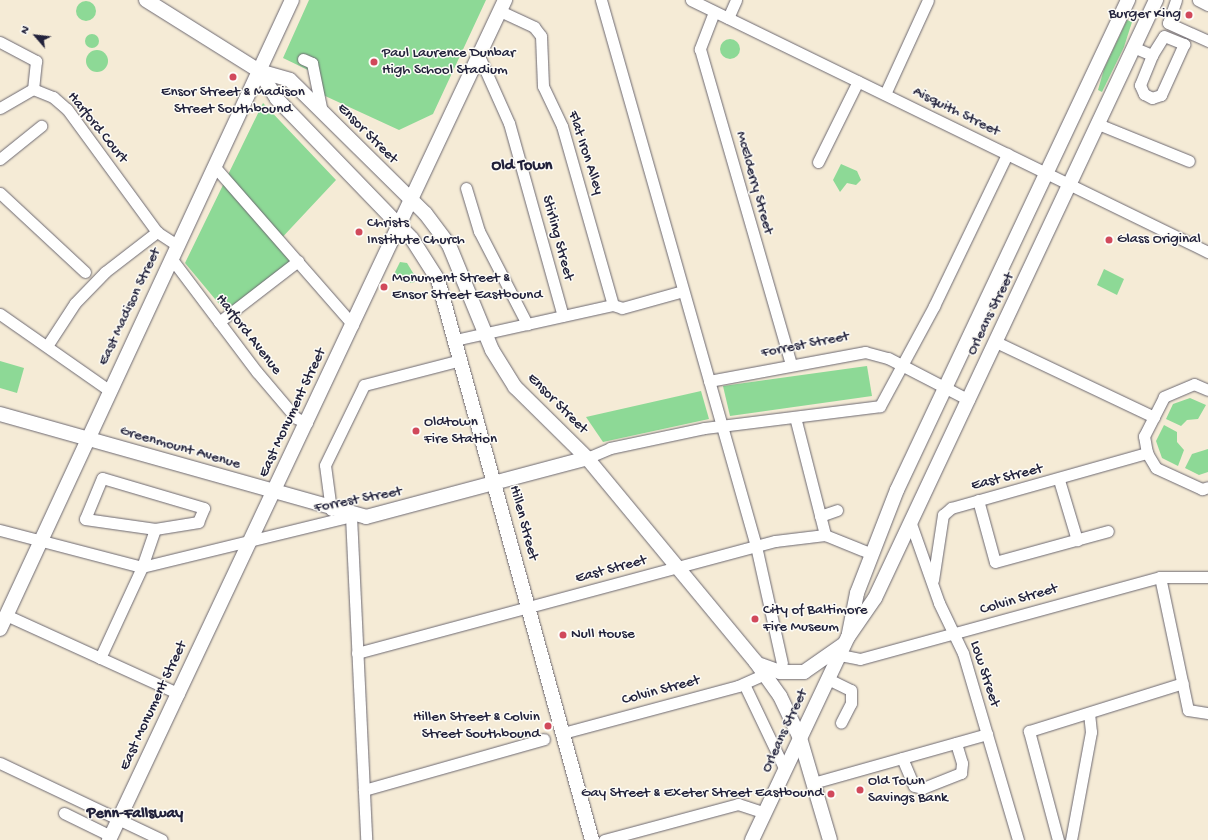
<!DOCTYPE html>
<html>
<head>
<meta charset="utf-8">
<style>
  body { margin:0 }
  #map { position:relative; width:1208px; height:840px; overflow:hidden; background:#f5ebd6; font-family:"Gochi Hand",sans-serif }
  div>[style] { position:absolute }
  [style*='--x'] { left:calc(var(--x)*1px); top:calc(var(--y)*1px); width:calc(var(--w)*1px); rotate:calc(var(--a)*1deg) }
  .green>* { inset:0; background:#8dd996 }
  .round { border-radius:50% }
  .roads { filter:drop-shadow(0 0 1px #6c6871) drop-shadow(0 0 1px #6c6871) }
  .minor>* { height:11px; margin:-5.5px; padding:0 5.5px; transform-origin:5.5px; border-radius:5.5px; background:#fff }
  .major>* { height:14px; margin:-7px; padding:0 7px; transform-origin:7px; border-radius:7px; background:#fff }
  .dots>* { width:11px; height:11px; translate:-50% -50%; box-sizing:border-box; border:2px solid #fdfcf7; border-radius:50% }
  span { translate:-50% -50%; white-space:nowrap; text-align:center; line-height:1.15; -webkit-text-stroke:3px #fdfcf7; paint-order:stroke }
  .poi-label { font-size:15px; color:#22223b }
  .right { translate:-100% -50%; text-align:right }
  .left { translate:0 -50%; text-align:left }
  .street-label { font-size:15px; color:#22223b }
  .neighbourhood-label { font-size:16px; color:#22223b; font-weight:700 }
  .north { position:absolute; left:16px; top:16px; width:40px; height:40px; -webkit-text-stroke:3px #fdfcf7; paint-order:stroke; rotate:298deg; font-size:11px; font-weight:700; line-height:16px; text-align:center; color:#22223b }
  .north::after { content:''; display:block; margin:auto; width:14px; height:18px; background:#22223b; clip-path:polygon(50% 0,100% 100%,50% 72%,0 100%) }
</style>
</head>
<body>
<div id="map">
  <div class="green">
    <i style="clip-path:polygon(309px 0,486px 0,433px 114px,399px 130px,323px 95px,308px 70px,283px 58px)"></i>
    <i class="round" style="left:76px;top:1px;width:20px;height:20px"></i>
    <i style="clip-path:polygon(1127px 20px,1132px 22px,1124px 47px,1102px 92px,1098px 90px,1104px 69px)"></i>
    <i class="round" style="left:85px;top:34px;width:14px;height:14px"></i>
    <i class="round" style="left:720px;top:39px;width:20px;height:20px"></i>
    <i class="round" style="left:86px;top:50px;width:22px;height:22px"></i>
    <i style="clip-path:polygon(263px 103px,336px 180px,277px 243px,291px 261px,225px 311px,185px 263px)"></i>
    <i style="clip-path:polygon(841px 164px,857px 171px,861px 180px,856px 185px,847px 183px,840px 192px,833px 180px)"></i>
    <i style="clip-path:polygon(400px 262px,407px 263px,418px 281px,411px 283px,394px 274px)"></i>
    <i style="clip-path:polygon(1104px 269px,1124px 279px,1117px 295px,1097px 285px)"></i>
    <i style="clip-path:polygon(0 361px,24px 368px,17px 393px,0 388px)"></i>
    <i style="clip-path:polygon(867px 366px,872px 396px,730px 416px,723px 386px)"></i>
    <i style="clip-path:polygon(701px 391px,709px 419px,603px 442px,586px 417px)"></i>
    <i style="clip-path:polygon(1190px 398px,1206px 405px,1198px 419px,1187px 420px,1181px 426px,1166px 419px,1173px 404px)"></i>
    <i style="clip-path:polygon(1164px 425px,1177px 432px,1177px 442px,1184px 450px,1178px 466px,1162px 458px,1156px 441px)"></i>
    <i style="clip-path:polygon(1208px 449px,1208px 472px,1199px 475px,1185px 468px,1192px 454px)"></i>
  </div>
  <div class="roads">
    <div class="minor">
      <i style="--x:601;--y:0;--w:568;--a:74.15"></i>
      <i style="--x:756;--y:546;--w:120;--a:77.5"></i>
      <i style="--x:691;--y:0;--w:575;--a:25.99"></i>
      <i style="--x:1176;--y:0;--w:24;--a:109"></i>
      <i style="--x:1168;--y:23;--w:44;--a:24.2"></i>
      <i style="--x:1198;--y:0;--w:11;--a:27"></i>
      <i style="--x:500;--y:11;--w:38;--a:25"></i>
      <i style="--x:534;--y:27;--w:11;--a:52"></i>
      <i style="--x:541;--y:36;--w:50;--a:87.7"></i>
      <i style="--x:543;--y:86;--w:44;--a:64.6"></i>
      <i style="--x:562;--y:126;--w:186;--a:74.1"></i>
      <i style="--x:714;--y:12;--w:40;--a:111"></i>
      <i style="--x:700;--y:49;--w:328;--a:73.9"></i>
      <i style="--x:728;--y:18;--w:20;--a:-66"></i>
      <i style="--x:0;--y:42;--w:41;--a:27.8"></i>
      <i style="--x:36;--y:61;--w:28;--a:96"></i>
      <i style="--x:33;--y:89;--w:22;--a:22"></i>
      <i style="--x:53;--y:97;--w:18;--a:41"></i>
      <i style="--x:67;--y:109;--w:152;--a:53.8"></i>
      <i style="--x:157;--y:232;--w:24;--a:33"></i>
      <i style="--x:1133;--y:47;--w:21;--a:23"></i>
      <i style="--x:1152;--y:55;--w:22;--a:-58"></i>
      <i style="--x:1164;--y:36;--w:22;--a:22"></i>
      <i style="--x:1184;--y:44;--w:56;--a:114.3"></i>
      <i style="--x:1161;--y:95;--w:9;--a:162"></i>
      <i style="--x:1152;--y:98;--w:9;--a:-153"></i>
      <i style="--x:1144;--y:94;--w:10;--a:-114"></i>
      <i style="--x:1140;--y:85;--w:32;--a:-68"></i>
      <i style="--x:479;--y:56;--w:73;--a:65.9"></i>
      <i style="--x:509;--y:123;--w:200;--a:74.4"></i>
      <i style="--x:303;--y:59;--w:10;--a:24"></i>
      <i style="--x:312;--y:63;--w:50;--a:78.5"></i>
      <i style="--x:885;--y:94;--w:103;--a:-65.4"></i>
      <i style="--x:0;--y:108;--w:38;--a:-30"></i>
      <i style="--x:1098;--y:124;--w:98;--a:22.1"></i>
      <i style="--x:0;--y:159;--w:53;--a:-38.8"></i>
      <i style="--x:818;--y:162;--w:90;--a:-63.7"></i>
      <i style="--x:214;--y:166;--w:211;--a:48.8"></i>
      <i style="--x:466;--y:188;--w:45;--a:73.2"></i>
      <i style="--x:479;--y:231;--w:105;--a:62.7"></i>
      <i style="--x:0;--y:193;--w:116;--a:42.9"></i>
      <i style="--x:171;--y:258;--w:143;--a:53"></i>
      <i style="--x:257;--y:372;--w:60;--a:49.7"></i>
      <i style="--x:296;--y:418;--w:12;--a:24"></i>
      <i style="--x:0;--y:314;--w:134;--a:35"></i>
      <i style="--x:219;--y:322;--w:100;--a:-37.7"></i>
      <i style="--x:455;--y:340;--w:162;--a:-12.5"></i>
      <i style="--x:613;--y:305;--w:9;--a:18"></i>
      <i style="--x:622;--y:308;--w:63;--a:-15.6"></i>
      <i style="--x:996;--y:342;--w:175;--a:25.4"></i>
      <i style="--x:47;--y:346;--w:51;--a:-56.9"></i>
      <i style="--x:75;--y:303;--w:43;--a:-45.9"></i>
      <i style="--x:105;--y:272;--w:66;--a:-37.6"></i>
      <i style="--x:709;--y:381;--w:159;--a:-10.5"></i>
      <i style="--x:865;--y:352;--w:24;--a:15"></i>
      <i style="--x:888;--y:358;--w:91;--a:27.4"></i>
      <i style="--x:1208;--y:390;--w:15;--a:-157"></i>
      <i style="--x:1194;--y:384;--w:33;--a:157"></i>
      <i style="--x:1164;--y:397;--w:44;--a:117.1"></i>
      <i style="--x:1144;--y:436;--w:17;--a:80"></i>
      <i style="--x:1147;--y:453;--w:17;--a:59"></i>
      <i style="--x:1156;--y:468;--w:51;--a:24.5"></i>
      <i style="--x:1202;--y:489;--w:6;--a:-18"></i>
      <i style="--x:795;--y:417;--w:122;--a:75.7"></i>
      <i style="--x:587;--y:458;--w:25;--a:-23"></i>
      <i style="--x:610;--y:448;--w:96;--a:-12"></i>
      <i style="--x:704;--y:428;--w:177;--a:-7.1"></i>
      <i style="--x:880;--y:406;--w:114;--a:-61.6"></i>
      <i style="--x:934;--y:306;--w:169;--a:-64.3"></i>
      <i style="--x:1059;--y:480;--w:63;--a:73.3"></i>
      <i style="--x:978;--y:500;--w:64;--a:74.7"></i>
      <i style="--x:995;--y:562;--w:117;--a:-15.3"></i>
      <i style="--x:331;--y:510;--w:45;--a:-97.6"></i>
      <i style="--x:325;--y:465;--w:89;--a:-64"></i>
      <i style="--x:364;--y:385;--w:100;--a:-14.5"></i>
      <i style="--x:820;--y:516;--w:18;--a:-19"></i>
      <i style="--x:910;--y:521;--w:87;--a:70.5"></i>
      <i style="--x:939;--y:603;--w:55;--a:64.4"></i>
      <i style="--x:963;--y:653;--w:195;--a:73.6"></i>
      <i style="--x:0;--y:530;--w:147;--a:14.6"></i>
      <i style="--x:142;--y:567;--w:215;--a:-13.7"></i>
      <i style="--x:351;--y:516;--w:324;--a:87.3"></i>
      <i style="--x:1160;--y:577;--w:136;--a:78.1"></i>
      <i style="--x:1188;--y:710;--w:20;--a:9"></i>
      <i style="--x:933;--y:580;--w:66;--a:-81.3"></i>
      <i style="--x:943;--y:515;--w:11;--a:-41"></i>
      <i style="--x:951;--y:508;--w:204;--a:-15.7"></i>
      <i style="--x:6;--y:615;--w:190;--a:24.5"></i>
      <i style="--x:357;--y:653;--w:433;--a:-15"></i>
      <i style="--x:775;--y:541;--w:50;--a:-6.8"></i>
      <i style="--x:825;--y:535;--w:51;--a:22"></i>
      <i style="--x:840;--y:655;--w:20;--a:11"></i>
      <i style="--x:860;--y:659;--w:311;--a:-15.3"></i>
      <i style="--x:1160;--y:577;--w:48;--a:0"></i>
      <i style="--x:100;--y:658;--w:100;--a:-65.2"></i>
      <i style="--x:142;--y:567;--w:40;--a:-71.1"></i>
      <i style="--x:155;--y:529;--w:44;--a:-9.2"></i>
      <i style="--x:198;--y:522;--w:15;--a:-67"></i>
      <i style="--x:204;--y:508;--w:106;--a:-163.6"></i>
      <i style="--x:102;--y:478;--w:44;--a:112.5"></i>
      <i style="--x:85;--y:519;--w:71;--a:8.1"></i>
      <i style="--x:828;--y:679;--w:25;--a:26"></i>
      <i style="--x:851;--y:690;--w:13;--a:90"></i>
      <i style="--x:851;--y:703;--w:22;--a:117"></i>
      <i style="--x:744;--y:684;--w:95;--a:64.5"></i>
      <i style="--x:563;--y:733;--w:181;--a:-15"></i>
      <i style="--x:738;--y:686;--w:30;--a:-24"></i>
      <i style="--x:902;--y:758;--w:30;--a:67"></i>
      <i style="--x:914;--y:786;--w:9;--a:13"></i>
      <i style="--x:923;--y:788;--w:41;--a:-21.5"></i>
      <i style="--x:961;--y:773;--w:10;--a:-84"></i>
      <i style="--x:962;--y:763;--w:21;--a:-107"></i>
      <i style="--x:0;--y:763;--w:179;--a:25.4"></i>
      <i style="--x:813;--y:783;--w:181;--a:-15.7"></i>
      <i style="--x:364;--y:790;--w:187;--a:-15.8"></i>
      <i style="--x:64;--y:813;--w:52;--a:26.1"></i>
      <i style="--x:604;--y:840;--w:139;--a:-15"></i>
      <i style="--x:738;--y:804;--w:28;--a:18"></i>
      <i style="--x:1058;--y:840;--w:113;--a:-104.9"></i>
      <i style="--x:1029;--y:731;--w:161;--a:-17.3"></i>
      <i style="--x:1071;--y:840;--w:110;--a:-79.5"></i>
      <i style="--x:1091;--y:732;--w:19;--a:-96"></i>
    </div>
    <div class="major">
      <i style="--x:146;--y:0;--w:133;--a:32.1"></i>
      <i style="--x:259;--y:71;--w:32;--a:16"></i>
      <i style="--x:290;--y:80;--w:190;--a:44.6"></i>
      <i style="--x:425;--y:213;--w:40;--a:53"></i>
      <i style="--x:449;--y:245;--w:113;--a:67.7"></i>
      <i style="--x:492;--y:350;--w:44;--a:58.1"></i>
      <i style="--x:515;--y:387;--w:101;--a:44.6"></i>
      <i style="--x:587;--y:458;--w:264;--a:50.4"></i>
      <i style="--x:755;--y:661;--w:43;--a:54.5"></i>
      <i style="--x:780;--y:696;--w:47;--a:64.5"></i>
      <i style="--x:800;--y:738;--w:106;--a:73.6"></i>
      <i style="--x:259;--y:71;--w:33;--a:57"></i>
      <i style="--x:277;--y:99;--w:194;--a:46"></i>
      <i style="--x:412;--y:239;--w:49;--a:57.6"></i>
      <i style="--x:438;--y:280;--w:581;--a:74.62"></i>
      <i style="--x:0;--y:414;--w:380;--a:15.7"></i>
      <i style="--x:366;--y:517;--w:229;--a:-14.9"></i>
      <i style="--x:0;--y:629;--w:693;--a:-65.1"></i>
      <i style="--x:849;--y:633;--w:41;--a:-78.7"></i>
      <i style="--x:857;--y:593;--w:110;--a:-68.8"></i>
      <i style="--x:897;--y:490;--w:542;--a:-64.76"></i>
      <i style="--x:758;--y:664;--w:23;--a:20"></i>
      <i style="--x:780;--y:672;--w:24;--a:0"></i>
      <i style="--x:804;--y:672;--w:49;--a:-35"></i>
      <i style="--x:109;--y:840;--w:929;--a:-64.76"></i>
      <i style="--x:752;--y:840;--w:225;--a:-64.7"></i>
      <i style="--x:848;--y:637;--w:47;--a:-55.3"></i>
      <i style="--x:875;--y:598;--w:661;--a:-64.83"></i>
    </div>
  </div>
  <div class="dots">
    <i style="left:1189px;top:15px;background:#d1495b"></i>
    <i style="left:374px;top:62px;background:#d1495b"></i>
    <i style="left:233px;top:77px;background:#d1495b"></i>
    <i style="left:359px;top:232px;background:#d1495b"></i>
    <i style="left:1109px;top:240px;background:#d1495b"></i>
    <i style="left:384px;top:287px;background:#d1495b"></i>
    <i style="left:416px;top:431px;background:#d1495b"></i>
    <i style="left:755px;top:619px;background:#d1495b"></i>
    <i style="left:563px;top:635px;background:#d1495b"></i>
    <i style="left:548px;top:726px;background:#d1495b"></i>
    <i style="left:860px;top:790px;background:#d1495b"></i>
    <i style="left:831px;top:794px;background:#d1495b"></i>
  </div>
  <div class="poi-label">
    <span class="right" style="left:1181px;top:15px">Burger King</span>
    <span class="left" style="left:382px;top:62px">Paul Laurence Dunbar<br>High School Stadium</span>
    <span style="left:233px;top:101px">Ensor Street &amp; Madison<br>Street Southbound</span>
    <span class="left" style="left:367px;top:232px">Christs<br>Institute Church</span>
    <span class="left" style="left:1117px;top:240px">Glass Original</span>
    <span class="left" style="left:392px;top:287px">Monument Street &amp;<br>Ensor Street Eastbound</span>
    <span class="left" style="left:424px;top:431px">Oldtown<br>Fire Station</span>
    <span class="left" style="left:763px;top:619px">City of Baltimore<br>Fire Museum</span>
    <span class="left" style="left:571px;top:635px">Null House</span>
    <span class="right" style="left:540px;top:726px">Hillen Street &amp; Colvin<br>Street Southbound</span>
    <span class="left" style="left:868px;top:790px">Old Town<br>Savings Bank</span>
    <span class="right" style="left:823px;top:794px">Gay Street &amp; Exeter Street Eastbound</span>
  </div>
  <div class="street-label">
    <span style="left:956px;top:112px;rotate:26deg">Aisquith Street</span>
    <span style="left:97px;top:128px;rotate:51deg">Harford Court</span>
    <span style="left:367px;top:134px;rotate:45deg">Ensor Street</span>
    <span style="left:585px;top:153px;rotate:72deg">Flat Iron Alley</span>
    <span style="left:754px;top:183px;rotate:74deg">McElderry Street</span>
    <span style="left:557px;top:238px;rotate:75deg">Stirling Street</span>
    <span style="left:130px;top:307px;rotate:-65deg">East Madison Street</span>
    <span style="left:991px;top:314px;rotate:-64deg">Orleans Street</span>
    <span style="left:248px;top:335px;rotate:52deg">Harford Avenue</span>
    <span style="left:805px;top:345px;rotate:-11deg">Forrest Street</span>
    <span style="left:557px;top:404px;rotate:45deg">Ensor Street</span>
    <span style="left:293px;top:413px;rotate:-65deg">East Monument Street</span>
    <span style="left:180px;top:448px;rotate:16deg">Greenmount Avenue</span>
    <span style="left:1007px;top:478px;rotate:-14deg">East Street</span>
    <span style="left:358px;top:500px;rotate:-11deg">Forrest Street</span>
    <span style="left:523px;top:523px;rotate:75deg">Hillen Street</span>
    <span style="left:611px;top:570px;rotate:-15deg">East Street</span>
    <span style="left:1019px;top:600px;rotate:-16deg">Colvin Street</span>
    <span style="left:984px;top:674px;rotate:72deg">Low Street</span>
    <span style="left:661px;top:691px;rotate:-15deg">Colvin Street</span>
    <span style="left:154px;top:706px;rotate:-65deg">East Monument Street</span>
    <span style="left:785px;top:731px;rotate:-65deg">Orleans Street</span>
  </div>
  <div class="neighbourhood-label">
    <span style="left:522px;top:167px">Old Town</span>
    <span style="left:135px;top:815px">Penn-Fallsway</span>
  </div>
  <div class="north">N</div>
</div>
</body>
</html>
